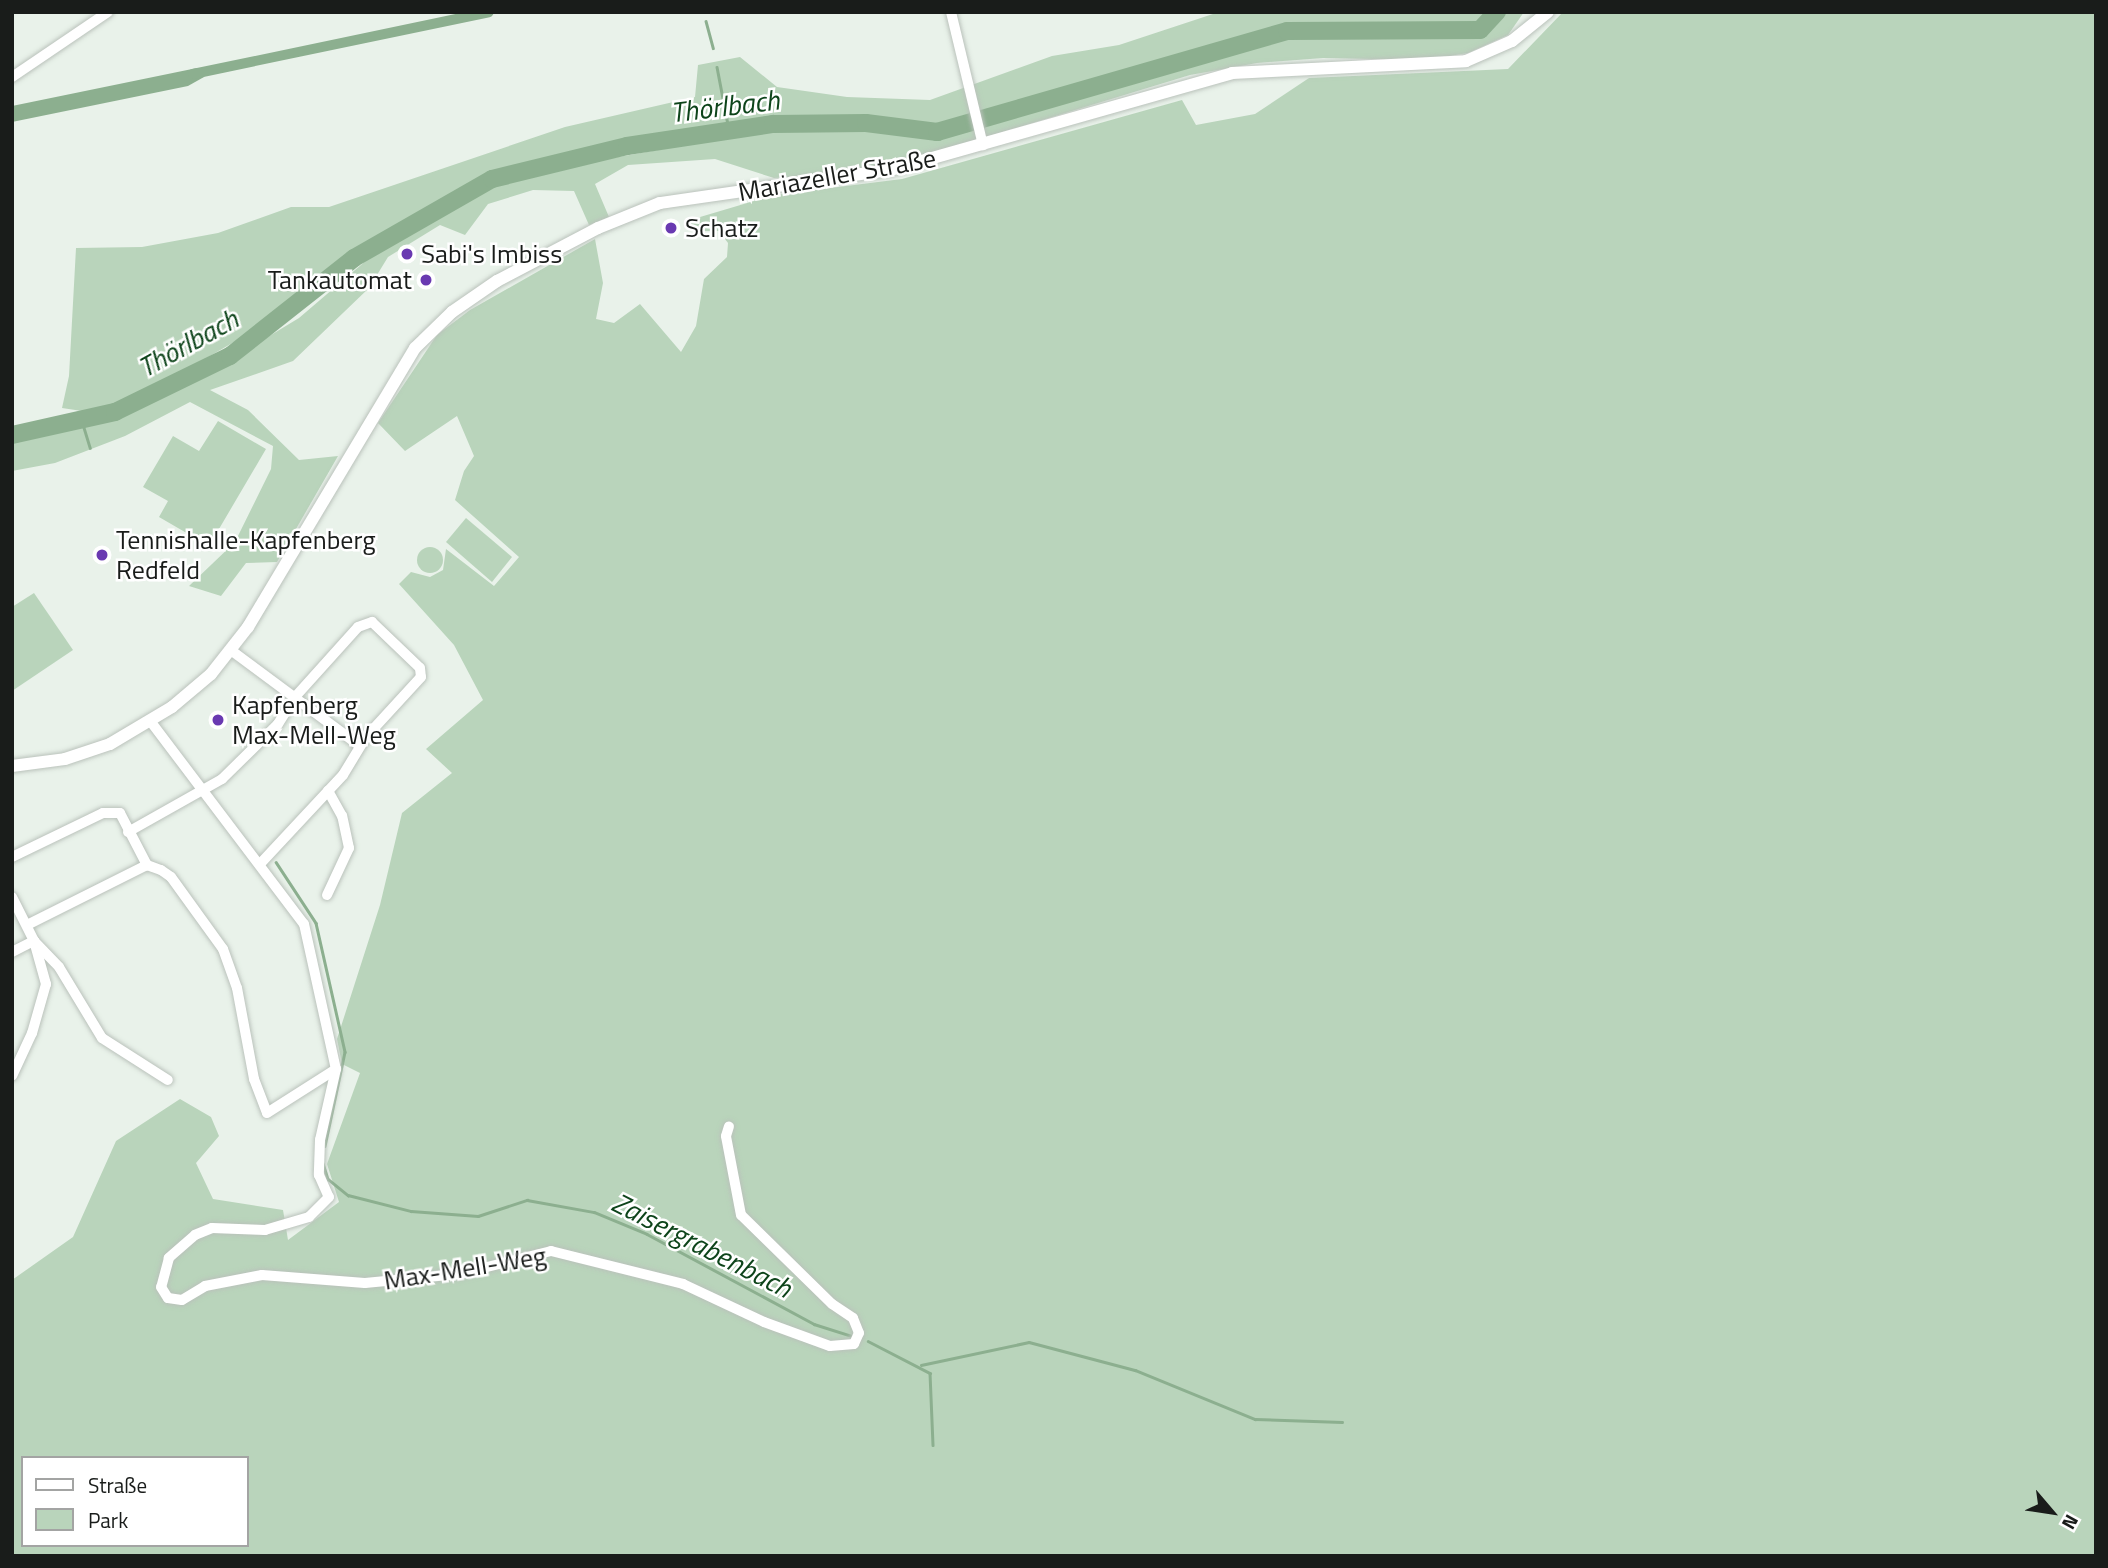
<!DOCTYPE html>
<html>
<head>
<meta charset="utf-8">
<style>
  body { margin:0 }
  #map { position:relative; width:2108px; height:1568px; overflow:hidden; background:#e9f2ea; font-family:"Titillium Web",sans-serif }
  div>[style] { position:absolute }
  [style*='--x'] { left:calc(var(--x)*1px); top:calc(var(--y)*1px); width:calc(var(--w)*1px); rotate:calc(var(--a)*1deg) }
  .green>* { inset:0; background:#b9d4bb }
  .round { border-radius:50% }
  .water>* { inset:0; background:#8caf8f }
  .stream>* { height:2.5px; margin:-1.25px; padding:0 1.25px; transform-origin:1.25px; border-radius:1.25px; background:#8caf8f }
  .canal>* { height:10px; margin:-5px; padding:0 5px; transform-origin:5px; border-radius:5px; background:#8caf8f }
  .river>* { height:18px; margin:-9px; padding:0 9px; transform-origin:9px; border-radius:9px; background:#8caf8f }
  .roads { filter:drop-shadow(0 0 2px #bac2bb) drop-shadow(0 0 2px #bac2bb) }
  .minor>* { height:10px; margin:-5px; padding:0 5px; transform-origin:5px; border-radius:5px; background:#fff }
  .major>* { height:12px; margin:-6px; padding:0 6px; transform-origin:6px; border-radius:6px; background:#fff }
  .dots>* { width:19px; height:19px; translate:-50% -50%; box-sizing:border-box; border:4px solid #fff; border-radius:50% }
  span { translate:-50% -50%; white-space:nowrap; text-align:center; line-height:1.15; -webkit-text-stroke:5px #fff; paint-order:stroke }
  .street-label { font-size:26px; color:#191c1a }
  .poi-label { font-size:26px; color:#191c1a }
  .left { translate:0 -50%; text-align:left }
  .right { translate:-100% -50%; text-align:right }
  .water-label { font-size:28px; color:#0d441a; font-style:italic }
  .frame { position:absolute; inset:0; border:14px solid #191c1a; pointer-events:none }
  .legend { position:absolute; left:21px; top:1456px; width:228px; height:91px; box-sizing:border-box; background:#fff; border:2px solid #a3a4a3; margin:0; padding:9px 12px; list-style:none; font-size:21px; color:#191c1a }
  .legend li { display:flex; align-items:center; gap:14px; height:35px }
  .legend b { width:35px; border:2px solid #a3a4a3 }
  .north { position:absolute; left:2017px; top:1477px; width:70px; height:70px; -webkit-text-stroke:5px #fff; paint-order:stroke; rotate:119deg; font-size:19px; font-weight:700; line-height:28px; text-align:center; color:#191c1a }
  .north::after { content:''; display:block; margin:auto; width:24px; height:32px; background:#191c1a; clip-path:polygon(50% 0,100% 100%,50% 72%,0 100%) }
</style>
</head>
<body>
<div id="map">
  <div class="green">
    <i style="clip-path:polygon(1219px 12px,1490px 12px,1480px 24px,1301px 25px,1251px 35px,934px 126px,864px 115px,771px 118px,577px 151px,490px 174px,360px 245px,251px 332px,169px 380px,95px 413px,62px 408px,69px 376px,76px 248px,142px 247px,218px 233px,291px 207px,329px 207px,565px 127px,695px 97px,698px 65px,740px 57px,777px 87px,847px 97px,930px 100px,1052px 56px,1119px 45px)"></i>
    <i style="clip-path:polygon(1504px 12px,1524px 12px,1508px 35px,1468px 53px,1424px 60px,1323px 58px,1257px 63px,1190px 75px,901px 163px,845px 173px,774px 178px,715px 159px,628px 165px,595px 184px,609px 217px,589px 225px,574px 191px,533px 190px,488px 204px,465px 235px,440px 225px,388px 257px,369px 288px,293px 361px,210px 390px,248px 410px,299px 460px,338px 456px,277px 562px,246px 563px,221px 596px,189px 586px,235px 542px,271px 469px,273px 446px,190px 402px,125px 436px,55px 463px,12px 471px,12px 443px,119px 418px,210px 372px,299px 318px,396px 235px,480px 191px,578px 164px,749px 134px,840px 128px,938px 135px,1269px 43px,1322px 33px,1474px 36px,1496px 23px)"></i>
    <i style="clip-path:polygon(evenodd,1563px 12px,2096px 12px,2096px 1556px,12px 1556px,12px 1280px,73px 1237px,116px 1141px,180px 1099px,211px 1117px,219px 1136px,196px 1163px,213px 1199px,283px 1210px,288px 1240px,339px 1202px,327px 1164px,360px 1073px,342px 1064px,337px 1039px,380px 905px,402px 813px,452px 773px,426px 749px,483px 700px,454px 645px,399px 584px,411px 572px,430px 577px,443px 570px,446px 549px,494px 586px,519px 557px,455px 500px,464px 471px,474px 456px,457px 416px,405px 451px,378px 423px,437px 335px,470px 310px,595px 239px,603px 283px,596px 319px,614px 323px,640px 304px,681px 352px,696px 326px,704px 279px,727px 257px,728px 243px,719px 231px,693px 231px,690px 220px,774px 195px,902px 179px,1182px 100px,1196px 125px,1255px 114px,1309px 78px,1508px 69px,1563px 12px,23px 1458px,247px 1458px,247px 1545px,23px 1545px,23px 1458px)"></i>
    <i style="clip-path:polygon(218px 421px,266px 449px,209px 546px,159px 517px,168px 501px,143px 487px,173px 436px,199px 451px)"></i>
    <i style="clip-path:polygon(466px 518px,512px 557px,492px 582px,446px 542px)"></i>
    <i class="round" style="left:417px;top:547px;width:26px;height:26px"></i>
    <i style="clip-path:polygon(34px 593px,73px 650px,12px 691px,12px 607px)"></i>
  </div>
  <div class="water">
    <i style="clip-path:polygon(197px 68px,207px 72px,204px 77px,188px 86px,12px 122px,12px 106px)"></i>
  </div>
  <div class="stream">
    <i style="--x:706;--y:21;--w:28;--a:75"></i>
    <i style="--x:717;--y:67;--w:64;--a:79.2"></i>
    <i style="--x:82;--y:421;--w:28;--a:73"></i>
    <i style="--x:276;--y:862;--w:73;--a:56.7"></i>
    <i style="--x:316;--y:923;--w:132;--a:77.3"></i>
    <i style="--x:345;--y:1052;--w:96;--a:102"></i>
    <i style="--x:323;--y:1163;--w:17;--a:73"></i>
    <i style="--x:328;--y:1179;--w:26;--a:39"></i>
    <i style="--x:348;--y:1195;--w:65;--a:14.3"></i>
    <i style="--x:411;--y:1211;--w:67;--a:4.3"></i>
    <i style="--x:478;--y:1216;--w:52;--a:-18.1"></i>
    <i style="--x:527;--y:1200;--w:68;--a:10.2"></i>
    <i style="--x:594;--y:1212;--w:57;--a:22.5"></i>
    <i style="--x:647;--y:1234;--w:190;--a:28.3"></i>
    <i style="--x:814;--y:1324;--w:43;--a:17.6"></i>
    <i style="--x:868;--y:1341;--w:70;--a:27.3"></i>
    <i style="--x:930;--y:1373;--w:72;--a:87.6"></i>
    <i style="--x:921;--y:1365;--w:110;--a:-12"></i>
    <i style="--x:1029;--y:1342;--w:110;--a:14.8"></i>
    <i style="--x:1135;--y:1370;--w:130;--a:22.2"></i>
    <i style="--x:1255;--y:1419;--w:87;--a:2"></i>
  </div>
  <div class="canal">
    <i style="--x:193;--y:74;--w:302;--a:-11.8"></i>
  </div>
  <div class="river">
    <i style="--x:12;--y:435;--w:106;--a:-12.6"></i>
    <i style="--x:115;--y:412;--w:128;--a:-26"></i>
    <i style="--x:230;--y:356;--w:158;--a:-38.3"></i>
    <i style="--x:354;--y:258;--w:159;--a:-29.8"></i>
    <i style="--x:492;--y:179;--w:139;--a:-13.7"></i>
    <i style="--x:627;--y:146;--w:148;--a:-8.6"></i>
    <i style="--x:773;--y:124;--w:93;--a:-0.6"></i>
    <i style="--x:866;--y:123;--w:72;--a:7.2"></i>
    <i style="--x:937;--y:132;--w:364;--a:-16.1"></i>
    <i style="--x:1287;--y:31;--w:193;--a:-0.3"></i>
    <i style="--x:1480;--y:30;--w:25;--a:-47"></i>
  </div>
  <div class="roads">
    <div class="minor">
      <i style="--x:951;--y:12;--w:137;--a:76.5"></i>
      <i style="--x:12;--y:77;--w:116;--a:-34.1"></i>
      <i style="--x:232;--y:651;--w:159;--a:36.6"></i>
      <i style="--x:151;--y:722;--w:253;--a:52.9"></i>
      <i style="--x:304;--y:924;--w:148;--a:77.6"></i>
      <i style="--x:336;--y:1069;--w:73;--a:102.7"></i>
      <i style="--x:320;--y:1140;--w:35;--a:92"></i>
      <i style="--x:319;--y:1175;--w:24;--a:66"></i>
      <i style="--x:329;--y:1197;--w:28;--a:135"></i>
      <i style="--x:309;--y:1217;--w:46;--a:163.5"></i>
      <i style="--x:265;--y:1230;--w:53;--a:-177.8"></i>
      <i style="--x:212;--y:1228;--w:18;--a:158"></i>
      <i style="--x:195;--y:1235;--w:35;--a:139"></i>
      <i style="--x:169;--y:1258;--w:30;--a:105"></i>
      <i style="--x:161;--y:1287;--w:13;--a:58"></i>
      <i style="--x:168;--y:1298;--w:14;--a:8"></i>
      <i style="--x:182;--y:1300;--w:27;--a:-31"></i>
      <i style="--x:205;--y:1286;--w:58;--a:-10.9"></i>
      <i style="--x:262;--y:1275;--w:103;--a:4.4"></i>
      <i style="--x:365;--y:1283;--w:94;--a:-5.5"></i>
      <i style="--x:459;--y:1274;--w:95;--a:-14"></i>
      <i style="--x:551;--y:1251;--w:136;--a:14"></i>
      <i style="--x:683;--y:1284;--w:89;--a:25.1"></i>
      <i style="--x:764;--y:1322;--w:70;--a:20"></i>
      <i style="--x:830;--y:1346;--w:24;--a:-5"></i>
      <i style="--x:854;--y:1344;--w:12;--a:-66"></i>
      <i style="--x:859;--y:1333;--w:16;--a:-112"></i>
      <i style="--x:853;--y:1318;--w:25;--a:-146"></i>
      <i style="--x:832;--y:1304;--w:127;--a:-135.6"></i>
      <i style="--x:741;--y:1215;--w:80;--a:-100.8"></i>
      <i style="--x:726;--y:1136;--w:10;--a:-73"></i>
      <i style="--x:128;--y:832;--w:108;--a:-29.4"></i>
      <i style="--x:222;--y:779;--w:78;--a:-44.5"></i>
      <i style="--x:278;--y:724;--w:32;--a:-58"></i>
      <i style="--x:295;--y:697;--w:94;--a:-48"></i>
      <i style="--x:358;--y:627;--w:15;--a:-20"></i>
      <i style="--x:372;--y:622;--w:66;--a:43.8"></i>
      <i style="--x:420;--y:668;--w:9;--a:84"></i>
      <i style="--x:421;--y:677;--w:81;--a:132.5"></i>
      <i style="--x:366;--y:737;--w:44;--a:121.2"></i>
      <i style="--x:343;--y:775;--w:120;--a:133"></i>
      <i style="--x:12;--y:857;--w:101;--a:-25.8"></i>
      <i style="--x:103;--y:813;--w:17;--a:0"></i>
      <i style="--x:120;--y:813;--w:59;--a:62.6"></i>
      <i style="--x:327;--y:895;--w:52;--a:-64.9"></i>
      <i style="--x:349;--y:848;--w:33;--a:-102"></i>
      <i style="--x:342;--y:816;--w:29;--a:-119"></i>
      <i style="--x:12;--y:897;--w:49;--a:63.4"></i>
      <i style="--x:34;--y:941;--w:36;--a:46"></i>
      <i style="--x:59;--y:967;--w:83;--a:58.8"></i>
      <i style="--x:102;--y:1038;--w:78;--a:32.5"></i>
      <i style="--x:27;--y:925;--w:134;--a:-26.6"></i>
      <i style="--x:147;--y:865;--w:15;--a:20"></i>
      <i style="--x:161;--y:870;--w:12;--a:35"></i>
      <i style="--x:171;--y:877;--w:89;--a:54.2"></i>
      <i style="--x:223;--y:949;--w:41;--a:70.3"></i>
      <i style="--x:237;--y:988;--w:93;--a:79.4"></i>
      <i style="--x:254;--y:1079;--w:36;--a:69"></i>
      <i style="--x:267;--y:1113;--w:82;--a:-32.5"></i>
      <i style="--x:12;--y:952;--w:25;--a:-27"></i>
      <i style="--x:34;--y:941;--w:45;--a:74.4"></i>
      <i style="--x:46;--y:984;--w:51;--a:105.9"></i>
      <i style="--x:32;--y:1033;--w:47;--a:114.9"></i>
    </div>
    <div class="major">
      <i style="--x:12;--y:766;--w:53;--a:-7.5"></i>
      <i style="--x:65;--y:759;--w:47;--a:-18.4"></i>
      <i style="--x:110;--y:744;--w:72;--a:-30.8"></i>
      <i style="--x:172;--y:707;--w:51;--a:-40.2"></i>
      <i style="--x:211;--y:674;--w:60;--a:-51.8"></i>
      <i style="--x:248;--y:627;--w:325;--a:-59.1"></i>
      <i style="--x:415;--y:348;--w:52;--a:-44.2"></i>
      <i style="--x:452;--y:312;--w:55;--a:-34.6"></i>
      <i style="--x:497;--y:281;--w:114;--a:-27.7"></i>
      <i style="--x:598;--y:228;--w:67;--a:-22"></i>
      <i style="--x:660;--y:203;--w:232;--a:-8.2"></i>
      <i style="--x:890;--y:170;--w:355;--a:-15.8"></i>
      <i style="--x:1232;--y:73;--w:234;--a:-2.9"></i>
      <i style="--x:1466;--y:61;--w:50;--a:-23.5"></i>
      <i style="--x:1512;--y:41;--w:46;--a:-38.9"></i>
    </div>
  </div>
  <div class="dots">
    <i style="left:671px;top:228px;background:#6939b1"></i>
    <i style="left:407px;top:254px;background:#6939b1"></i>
    <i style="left:426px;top:280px;background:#6939b1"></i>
    <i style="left:102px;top:555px;background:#6939b1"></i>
    <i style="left:218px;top:720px;background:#6939b1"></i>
  </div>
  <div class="street-label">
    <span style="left:837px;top:175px;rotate:-10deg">Mariazeller Straße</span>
    <span style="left:465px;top:1268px;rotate:-9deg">Max-Mell-Weg</span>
  </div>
  <div class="poi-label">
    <span class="left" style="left:685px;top:228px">Schatz</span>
    <span class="left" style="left:421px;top:254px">Sabi's Imbiss</span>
    <span class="right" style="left:412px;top:280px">Tankautomat</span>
    <span class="left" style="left:116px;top:555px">Tennishalle-Kapfenberg<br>Redfeld</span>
    <span class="left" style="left:232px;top:720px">Kapfenberg<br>Max-Mell-Weg</span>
  </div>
  <div class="water-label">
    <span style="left:725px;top:106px;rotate:-7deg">Thörlbach</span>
    <span style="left:188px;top:343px;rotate:-29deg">Thörlbach</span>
    <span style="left:702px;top:1245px;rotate:27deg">Zaisergrabenbach</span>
  </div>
  <div class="frame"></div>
  <ul class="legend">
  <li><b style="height:9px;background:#fff"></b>Straße</li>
  <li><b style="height:19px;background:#b9d4bb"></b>Park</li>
  </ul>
  <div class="north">N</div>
</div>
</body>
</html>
